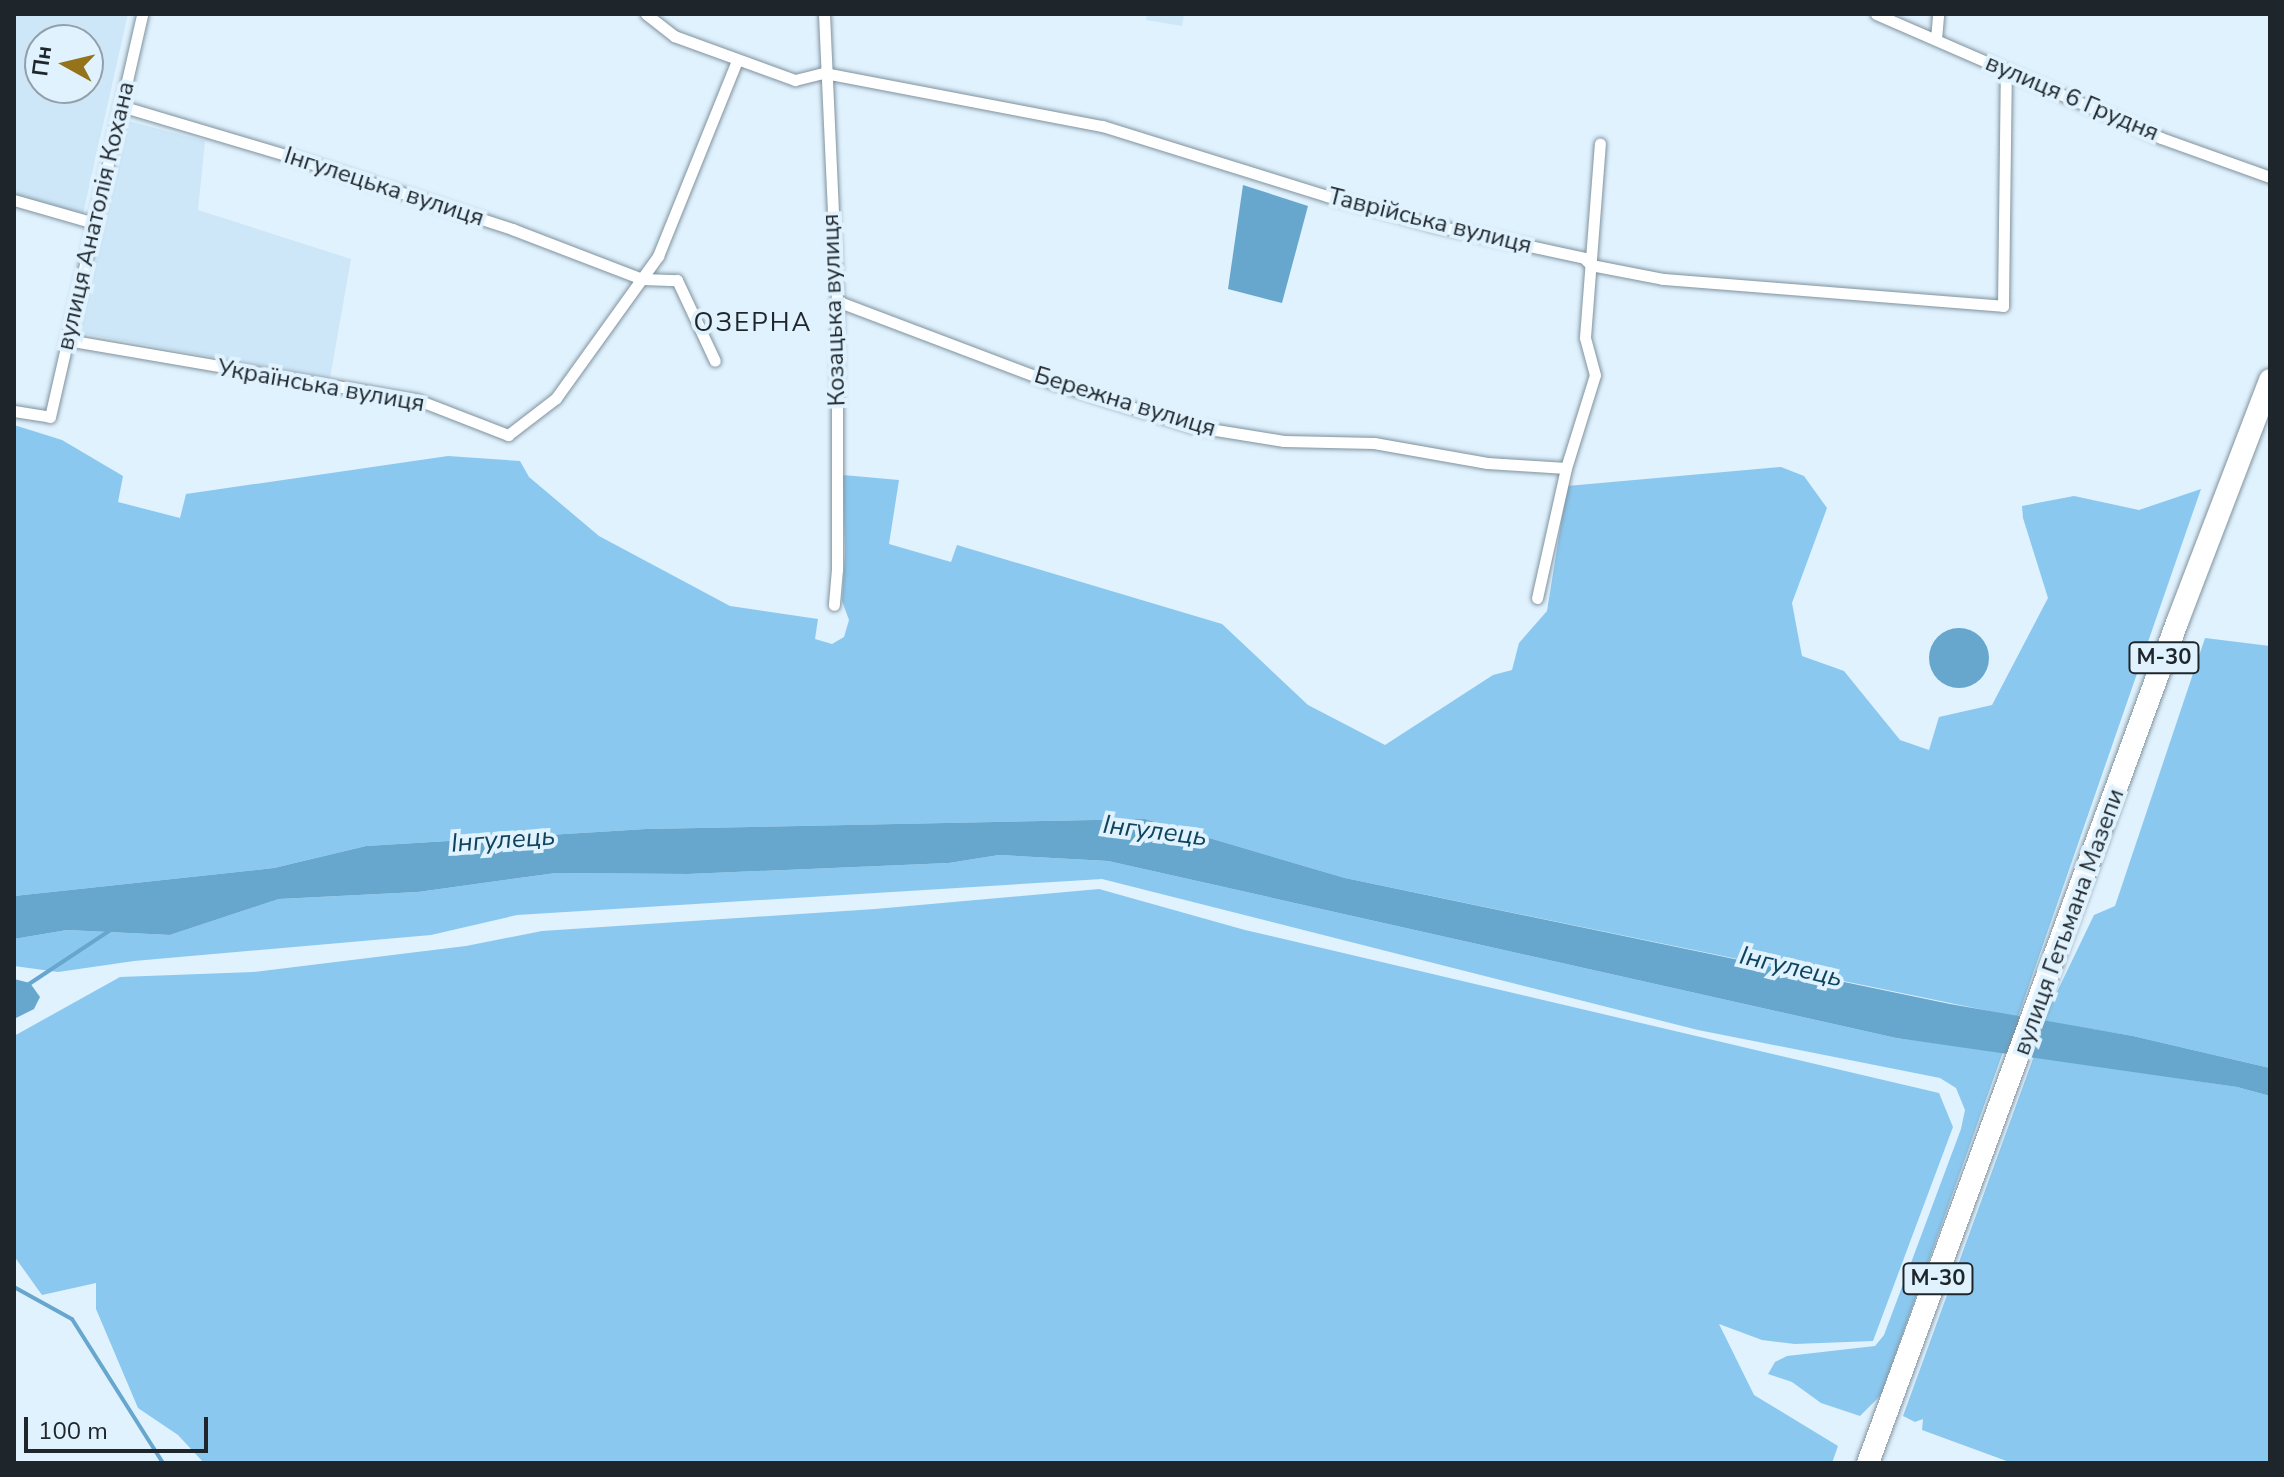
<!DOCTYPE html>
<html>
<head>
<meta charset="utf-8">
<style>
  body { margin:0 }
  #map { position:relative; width:2284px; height:1477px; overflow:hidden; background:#dff2fe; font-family:"Nunito Sans",sans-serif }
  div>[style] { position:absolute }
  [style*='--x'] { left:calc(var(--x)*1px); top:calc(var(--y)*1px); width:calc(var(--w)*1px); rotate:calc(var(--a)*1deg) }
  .built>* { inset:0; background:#cde7f8 }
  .green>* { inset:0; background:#8bc8ef }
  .water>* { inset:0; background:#67a7ce }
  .round { border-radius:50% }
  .stream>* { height:4px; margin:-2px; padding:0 2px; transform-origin:2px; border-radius:2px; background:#67a7ce }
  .roads { filter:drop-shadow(0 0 2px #80929d) drop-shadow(0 0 2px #80929d) }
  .street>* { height:11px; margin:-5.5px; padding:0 5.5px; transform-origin:5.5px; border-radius:5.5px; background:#fff }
  .highway>* { height:22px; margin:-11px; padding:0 11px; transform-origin:11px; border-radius:11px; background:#fff }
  span { translate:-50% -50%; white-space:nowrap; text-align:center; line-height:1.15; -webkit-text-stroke:8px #dff2fe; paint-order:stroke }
  .shield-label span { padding:2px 6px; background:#dff2fe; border:2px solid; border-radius:6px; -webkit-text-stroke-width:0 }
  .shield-label { font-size:22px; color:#1f262b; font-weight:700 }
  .street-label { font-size:24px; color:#1f262b }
  .neighbourhood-label { font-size:26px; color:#1f262b; letter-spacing:2px }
  .water-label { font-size:26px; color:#0f435e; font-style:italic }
  .frame { position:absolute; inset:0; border:16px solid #1f262b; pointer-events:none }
  .north { position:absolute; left:24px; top:24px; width:80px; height:80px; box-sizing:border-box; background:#dff2fe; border:2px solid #92a0aa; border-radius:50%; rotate:278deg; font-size:22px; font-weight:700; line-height:32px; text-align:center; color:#1f262b }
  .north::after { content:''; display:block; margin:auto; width:28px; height:36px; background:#94731b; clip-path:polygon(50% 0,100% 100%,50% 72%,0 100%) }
  .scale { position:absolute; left:24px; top:1417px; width:184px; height:36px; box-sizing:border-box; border:4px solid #1f262b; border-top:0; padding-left:10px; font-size:24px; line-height:28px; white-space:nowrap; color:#1f262b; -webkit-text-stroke:6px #dff2fe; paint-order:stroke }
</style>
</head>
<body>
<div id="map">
  <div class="built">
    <i style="clip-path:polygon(evenodd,14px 14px,128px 14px,83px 214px,14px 196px,14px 14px,40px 40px,88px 40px,88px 88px,40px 88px,40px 40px)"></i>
    <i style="clip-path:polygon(1147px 14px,1184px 14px,1182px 26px,1146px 20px)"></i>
    <i style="clip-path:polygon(128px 121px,205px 141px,198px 210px,351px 259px,330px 378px,80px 333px)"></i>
  </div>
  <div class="green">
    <i style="clip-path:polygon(14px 425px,62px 440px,123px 476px,118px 502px,180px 518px,186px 494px,448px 456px,520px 461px,529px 477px,599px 536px,730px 606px,818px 619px,815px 639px,832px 644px,844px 637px,849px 620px,842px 601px,845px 553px,843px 475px,899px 480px,889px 544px,951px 562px,957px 545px,1222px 624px,1308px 705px,1385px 745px,1493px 675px,1512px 670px,1519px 643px,1547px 611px,1567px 486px,1781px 467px,1804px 476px,1827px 508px,1792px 603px,1802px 656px,1844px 671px,1900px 740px,1929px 750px,1939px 717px,1992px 705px,2048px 598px,2023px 518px,2022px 506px,2074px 496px,2139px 510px,2201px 489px,2018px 1017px,1345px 878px,1145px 819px,646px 829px,366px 846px,274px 868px,14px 896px)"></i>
    <i style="clip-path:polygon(2205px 638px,2270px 646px,2270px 1068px,2133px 1036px,2043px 1021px,2094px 915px,2115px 906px)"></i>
    <i style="clip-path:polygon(999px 855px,1108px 861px,1896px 1038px,2003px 1052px,1881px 1395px,1860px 1416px,1821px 1403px,1792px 1382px,1768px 1374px,1775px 1362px,1787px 1356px,1875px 1346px,1884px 1335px,1961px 1129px,1965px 1110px,1956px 1088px,1940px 1078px,1698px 1030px,1102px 879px,517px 915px,431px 935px,134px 961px,58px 972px,14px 966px,14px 939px,67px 930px,170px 935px,279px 899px,418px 892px,556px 873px,688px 874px,949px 863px)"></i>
    <i style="clip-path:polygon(1099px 889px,1245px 930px,1939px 1093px,1953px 1127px,1873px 1341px,1795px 1344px,1762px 1340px,1719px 1324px,1754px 1395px,1838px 1446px,1832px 1463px,204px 1463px,178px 1435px,138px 1408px,96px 1309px,96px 1283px,42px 1295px,14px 1256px,14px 1036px,120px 977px,253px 972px,466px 946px,542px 931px,875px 909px)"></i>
    <i style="clip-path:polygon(2034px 1056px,2237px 1087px,2270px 1096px,2270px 1463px,2012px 1463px,1922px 1430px,1923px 1419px,1915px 1422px,1903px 1416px)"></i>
  </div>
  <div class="water">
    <i style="clip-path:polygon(1243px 185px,1308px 206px,1282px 303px,1228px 289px)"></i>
    <i class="round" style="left:1929px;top:628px;width:60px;height:60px"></i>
    <i style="clip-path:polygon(1145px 819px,1345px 878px,1950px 1004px,2133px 1036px,2270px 1068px,2270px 1096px,2237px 1087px,1896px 1038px,1108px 861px,999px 855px,949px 863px,688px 874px,556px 873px,418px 892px,279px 899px,170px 935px,67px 930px,14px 939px,14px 896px,274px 868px,366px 846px,646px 829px)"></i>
    <i style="clip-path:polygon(14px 979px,30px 983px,40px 997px,34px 1009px,14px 1019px)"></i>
  </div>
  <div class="stream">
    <i style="--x:26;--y:986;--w:103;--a:-33.5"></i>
    <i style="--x:14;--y:1287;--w:66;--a:28.9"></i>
    <i style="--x:72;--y:1319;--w:170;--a:57.7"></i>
  </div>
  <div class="roads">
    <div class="street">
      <i style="--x:646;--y:14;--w:36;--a:38"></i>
      <i style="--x:674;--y:36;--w:129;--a:20"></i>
      <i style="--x:795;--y:80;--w:30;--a:-14"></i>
      <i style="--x:824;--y:73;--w:283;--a:10.8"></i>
      <i style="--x:1102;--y:126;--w:236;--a:17.3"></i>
      <i style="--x:1327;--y:196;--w:109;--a:15.4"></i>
      <i style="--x:1432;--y:225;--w:156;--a:12.2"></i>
      <i style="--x:1584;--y:258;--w:10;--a:45"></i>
      <i style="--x:1591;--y:265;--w:73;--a:11"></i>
      <i style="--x:1663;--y:279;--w:341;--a:4.5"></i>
      <i style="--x:2003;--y:306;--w:235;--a:-89.3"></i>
      <i style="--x:824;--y:14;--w:287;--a:87.4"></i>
      <i style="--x:837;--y:301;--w:268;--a:90"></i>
      <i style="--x:837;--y:569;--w:36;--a:95"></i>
      <i style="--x:1876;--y:14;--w:311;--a:23.5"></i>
      <i style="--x:2161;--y:138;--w:116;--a:19.7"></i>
      <i style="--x:1936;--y:39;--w:25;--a:-85"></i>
      <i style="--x:121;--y:106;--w:175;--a:16.6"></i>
      <i style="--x:289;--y:156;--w:235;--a:18.1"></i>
      <i style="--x:512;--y:229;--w:139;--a:21"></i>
      <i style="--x:642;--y:279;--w:35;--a:2"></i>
      <i style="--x:677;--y:280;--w:89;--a:64.9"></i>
      <i style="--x:14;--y:200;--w:83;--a:16"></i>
      <i style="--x:837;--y:301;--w:231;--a:20.8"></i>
      <i style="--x:1053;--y:383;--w:145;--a:17.3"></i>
      <i style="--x:1191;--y:426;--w:94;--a:9.2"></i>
      <i style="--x:1284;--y:441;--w:90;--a:1.3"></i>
      <i style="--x:1374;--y:443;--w:115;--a:10"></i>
      <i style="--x:1487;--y:463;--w:79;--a:3.6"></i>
      <i style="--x:67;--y:340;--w:356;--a:9.7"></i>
      <i style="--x:418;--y:400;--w:97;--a:21.3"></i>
      <i style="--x:508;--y:435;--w:61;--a:-37.6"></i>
      <i style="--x:556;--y:398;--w:175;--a:-54.3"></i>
      <i style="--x:658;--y:256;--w:211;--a:-68"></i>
      <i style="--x:14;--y:411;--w:36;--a:9"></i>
      <i style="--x:50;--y:417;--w:413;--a:-77.1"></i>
      <i style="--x:1537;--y:598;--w:133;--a:-77.4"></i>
      <i style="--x:1566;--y:468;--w:97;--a:-72.7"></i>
      <i style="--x:1595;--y:375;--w:39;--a:-105"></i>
      <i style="--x:1585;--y:337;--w:194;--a:-85.6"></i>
    </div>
    <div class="highway">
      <i style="--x:1868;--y:1463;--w:898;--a:-69.81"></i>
      <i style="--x:2178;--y:620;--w:257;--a:-69"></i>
    </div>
  </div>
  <div class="shield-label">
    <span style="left:2164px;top:658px">М-30</span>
    <span style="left:1938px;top:1279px">М-30</span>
  </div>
  <div class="street-label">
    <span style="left:2072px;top:98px;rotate:23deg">вулиця 6 Грудня</span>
    <span style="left:384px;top:187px;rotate:18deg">Інгулецька вулиця</span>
    <span style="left:96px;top:216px;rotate:-77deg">вулиця Анатолія Кохана</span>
    <span style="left:1430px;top:221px;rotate:14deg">Таврійська вулиця</span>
    <span style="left:834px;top:310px;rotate:-92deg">Козацька вулиця</span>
    <span style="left:321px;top:386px;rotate:10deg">Українська вулиця</span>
    <span style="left:1125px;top:402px;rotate:17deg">Бережна вулиця</span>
    <span style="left:2069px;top:922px;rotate:-70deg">вулиця Гетьмана Мазепи</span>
  </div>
  <div class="neighbourhood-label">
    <span style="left:753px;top:323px">ОЗЕРНА</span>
  </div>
  <div class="water-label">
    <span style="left:1155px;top:831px;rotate:7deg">Інгулець</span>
    <span style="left:503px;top:840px;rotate:-4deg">Інгулець</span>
    <span style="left:1791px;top:967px;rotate:13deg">Інгулець</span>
  </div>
  <div class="frame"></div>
  <div class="north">Пн</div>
  <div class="scale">100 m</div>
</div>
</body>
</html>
